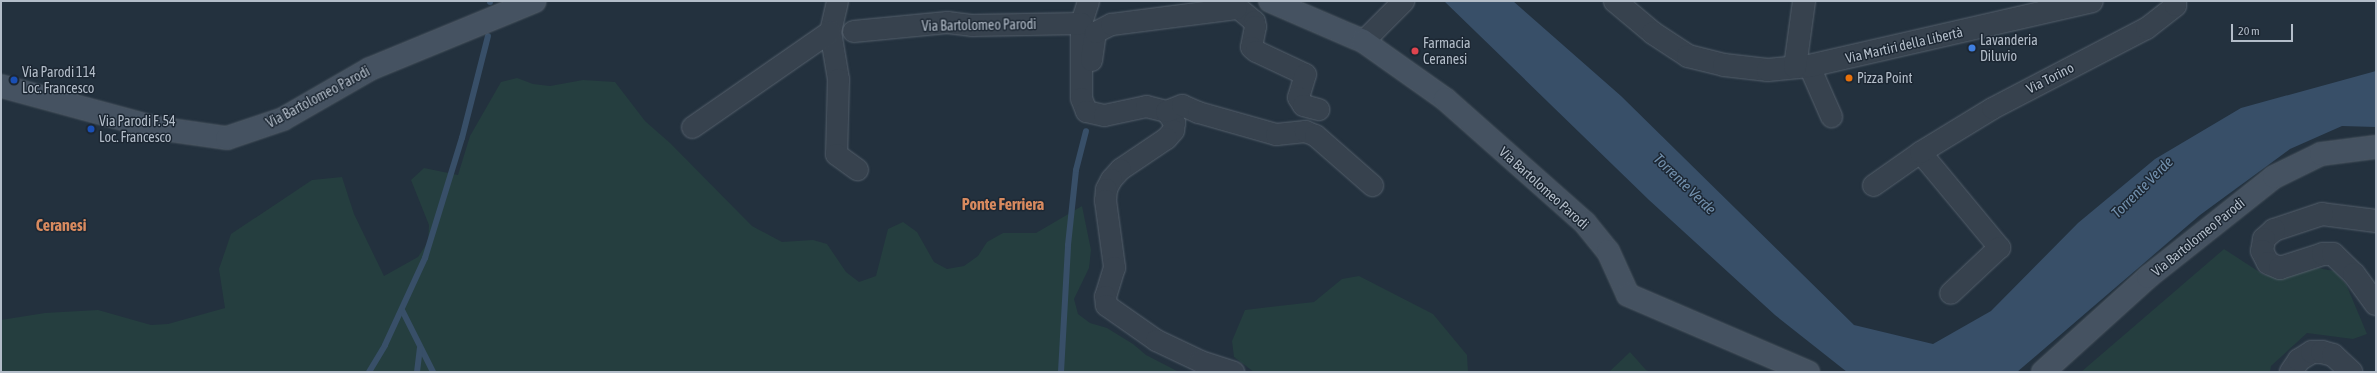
<!DOCTYPE html>
<html>
<head>
<meta charset="utf-8">
<style>
  body { margin:0 }
  #map { position:relative; width:2377px; height:373px; overflow:hidden; background:#23313e; font-family:"Asap Condensed",sans-serif }
  div>[style] { position:absolute }
  [style*='--x'] { left:calc(var(--x)*1px); top:calc(var(--y)*1px); width:calc(var(--w)*1px); rotate:calc(var(--a)*1deg) }
  .green>* { inset:0; background:#253e3f }
  .water>* { inset:0; background:#384f68 }
  .stream>* { height:6px; margin:-3px; padding:0 3px; transform-origin:3px; border-radius:3px; background:#384f68 }
  .roads { filter:drop-shadow(0 0 1px #55606c) drop-shadow(0 0 1px #55606c) }
  .minor>* { height:21px; margin:-10.5px; padding:0 10.5px; transform-origin:10.5px; border-radius:10.5px; background:#37424e }
  .tertiary>* { height:22px; margin:-11px; padding:0 11px; transform-origin:11px; border-radius:11px; background:#37424e }
  .secondary>* { height:22px; margin:-11px; padding:0 11px; transform-origin:11px; border-radius:11px; background:#455261 }
  .dots>* { width:11px; height:11px; translate:-50% -50%; box-sizing:border-box; border:2px solid #1c2733; border-radius:50% }
  span { translate:-50% -50%; white-space:nowrap; text-align:center; line-height:1.15; -webkit-text-stroke:3px #1c2733; paint-order:stroke }
  .street-label { font-size:14px; color:#b3bdc9 }
  .poi-label { font-size:14px; color:#b3bdc9 }
  .left { translate:0 -50%; text-align:left }
  .water-label { font-size:15px; color:#7290ad; font-style:italic }
  .quarter-label { font-size:16px; color:#d88a5f; font-weight:700 }
  .frame { position:absolute; inset:0; border:2px solid #b3bdc9; pointer-events:none }
  .scale { position:absolute; left:2231px; top:24px; width:62px; height:18px; box-sizing:border-box; border:2px solid #b3bdc9; border-top:0; padding-left:5px; font-size:12px; line-height:14px; white-space:nowrap; color:#b3bdc9; -webkit-text-stroke:3px #1c2733; paint-order:stroke }
</style>
</head>
<body>
<div id="map">
  <div class="green">
    <i style="clip-path:polygon(517px 78px,533px 84px,550px 86px,583px 80px,615px 82px,645px 121px,670px 143px,752px 226px,782px 242px,813px 240px,827px 244px,846px 272px,859px 282px,876px 276px,888px 229px,903px 222px,917px 232px,934px 262px,947px 269px,964px 266px,978px 256px,987px 242px,1003px 233px,1036px 233px,1082px 206px,1091px 250px,1089px 268px,1074px 299px,1078px 314px,1090px 323px,1107px 328px,1133px 344px,1146px 355px,1179px 372px,1px 372px,1px 320px,45px 313px,98px 310px,151px 325px,168px 324px,225px 308px,219px 269px,231px 234px,312px 180px,342px 177px,354px 214px,384px 276px,418px 257px,428px 242px,429px 225px,411px 180px,424px 168px,458px 175px,470px 136px,501px 82px)"></i>
    <i style="clip-path:polygon(2224px 249px,2264px 275px,2283px 277px,2318px 268px,2334px 271px,2346px 284px,2367px 334px,2353px 339px,2307px 333px,2271px 366px,2270px 372px,2081px 372px)"></i>
    <i style="clip-path:polygon(1359px 276px,1433px 314px,1467px 355px,1468px 372px,1254px 372px,1234px 357px,1232px 341px,1245px 310px,1314px 302px,1342px 279px)"></i>
    <i style="clip-path:polygon(1630px 352px,1646px 370px,1651px 372px,1609px 372px)"></i>
  </div>
  <div class="water">
    <i style="clip-path:polygon(1444px 1px,1513px 1px,1621px 96px,1854px 325px,1933px 344px,1991px 311px,2078px 223px,2155px 159px,2241px 108px,2376px 71px,2376px 127px,2342px 126px,2290px 149px,2200px 215px,2017px 372px,1847px 372px,1775px 315px,1649px 200px)"></i>
  </div>
  <div class="stream">
    <i style="--x:490;--y:2;--w:1;--a:-90"></i>
    <i style="--x:402;--y:310;--w:69;--a:63.4"></i>
    <i style="--x:369;--y:372;--w:31;--a:-59"></i>
    <i style="--x:385;--y:345;--w:96;--a:-65.3"></i>
    <i style="--x:425;--y:258;--w:126;--a:-72.9"></i>
    <i style="--x:462;--y:138;--w:105;--a:-75.7"></i>
    <i style="--x:417;--y:372;--w:24;--a:-83"></i>
    <i style="--x:1061;--y:372;--w:127;--a:-86.8"></i>
    <i style="--x:1068;--y:245;--w:75;--a:-83.9"></i>
    <i style="--x:1076;--y:170;--w:40;--a:-75.6"></i>
  </div>
  <div class="roads">
    <div class="minor">
      <i style="--x:837;--y:1;--w:31;--a:103"></i>
      <i style="--x:830;--y:31;--w:49;--a:80.5"></i>
      <i style="--x:838;--y:79;--w:75;--a:91.5"></i>
      <i style="--x:836;--y:154;--w:26;--a:36"></i>
      <i style="--x:1088;--y:1;--w:23;--a:108"></i>
      <i style="--x:1081;--y:23;--w:75;--a:90"></i>
      <i style="--x:1081;--y:98;--w:14;--a:69"></i>
      <i style="--x:1086;--y:111;--w:18;--a:13"></i>
      <i style="--x:1104;--y:115;--w:43;--a:-12.1"></i>
      <i style="--x:1146;--y:106;--w:21;--a:14"></i>
      <i style="--x:1166;--y:111;--w:14;--a:54"></i>
      <i style="--x:1174;--y:122;--w:8;--a:97"></i>
      <i style="--x:1173;--y:130;--w:11;--a:131"></i>
      <i style="--x:1166;--y:138;--w:55;--a:146"></i>
      <i style="--x:1120;--y:169;--w:13;--a:132"></i>
      <i style="--x:1111;--y:179;--w:11;--a:117"></i>
      <i style="--x:1106;--y:189;--w:11;--a:95"></i>
      <i style="--x:1105;--y:200;--w:68;--a:82.3"></i>
      <i style="--x:1114;--y:267;--w:30;--a:107"></i>
      <i style="--x:1105;--y:296;--w:9;--a:84"></i>
      <i style="--x:1106;--y:305;--w:61;--a:35"></i>
      <i style="--x:1156;--y:340;--w:49;--a:25.5"></i>
      <i style="--x:1200;--y:361;--w:35;--a:18"></i>
      <i style="--x:1230;--y:1;--w:31;--a:40"></i>
      <i style="--x:1254;--y:21;--w:5;--a:79"></i>
      <i style="--x:1255;--y:26;--w:21;--a:101"></i>
      <i style="--x:1251;--y:47;--w:6;--a:39"></i>
      <i style="--x:1256;--y:51;--w:54;--a:25.1"></i>
      <i style="--x:1305;--y:74;--w:24;--a:107"></i>
      <i style="--x:1298;--y:97;--w:9;--a:58"></i>
      <i style="--x:1303;--y:105;--w:16;--a:15"></i>
      <i style="--x:853;--y:31;--w:94;--a:-5.5"></i>
      <i style="--x:947;--y:22;--w:24;--a:7"></i>
      <i style="--x:971;--y:25;--w:110;--a:-1"></i>
      <i style="--x:1363;--y:41;--w:57;--a:-45"></i>
      <i style="--x:1091;--y:60;--w:28;--a:-82"></i>
      <i style="--x:1095;--y:32;--w:18;--a:-27"></i>
      <i style="--x:1111;--y:24;--w:126;--a:-7.3"></i>
      <i style="--x:1809;--y:66;--w:55;--a:66.3"></i>
      <i style="--x:1166;--y:111;--w:17;--a:-21"></i>
      <i style="--x:1182;--y:105;--w:17;--a:24"></i>
      <i style="--x:1198;--y:112;--w:81;--a:15.8"></i>
      <i style="--x:1276;--y:134;--w:29;--a:-6"></i>
      <i style="--x:1305;--y:131;--w:11;--a:22"></i>
      <i style="--x:1315;--y:135;--w:76;--a:41.3"></i>
      <i style="--x:692;--y:127;--w:168;--a:-34.8"></i>
      <i style="--x:1920;--y:152;--w:124;--a:50.3"></i>
      <i style="--x:1999;--y:247;--w:67;--a:136.8"></i>
      <i style="--x:1873;--y:185;--w:57;--a:-35.1"></i>
      <i style="--x:1920;--y:152;--w:84;--a:-31.4"></i>
      <i style="--x:1992;--y:108;--w:174;--a:-27.5"></i>
      <i style="--x:2146;--y:28;--w:37;--a:-38"></i>
      <i style="--x:2175;--y:5;--w:4;--a:-90"></i>
    </div>
    <div class="tertiary">
      <i style="--x:1615;--y:1;--w:50;--a:40.1"></i>
      <i style="--x:1653;--y:33;--w:42;--a:33.3"></i>
      <i style="--x:1688;--y:56;--w:37;--a:14"></i>
      <i style="--x:1724;--y:65;--w:44;--a:6.5"></i>
      <i style="--x:1768;--y:70;--w:41;--a:-5.6"></i>
      <i style="--x:1809;--y:66;--w:290;--a:-12.9"></i>
      <i style="--x:1795;--y:67;--w:67;--a:-82.2"></i>
      <i style="--x:2376;--y:221;--w:54;--a:-172.6"></i>
      <i style="--x:2322;--y:214;--w:51;--a:161.6"></i>
      <i style="--x:2274;--y:230;--w:13;--a:138"></i>
      <i style="--x:2264;--y:239;--w:12;--a:99"></i>
      <i style="--x:2262;--y:251;--w:13;--a:63"></i>
      <i style="--x:2268;--y:263;--w:13;--a:23"></i>
      <i style="--x:2280;--y:268;--w:45;--a:-18"></i>
      <i style="--x:2323;--y:254;--w:10;--a:0"></i>
      <i style="--x:2333;--y:254;--w:29;--a:44"></i>
      <i style="--x:2354;--y:274;--w:37;--a:54"></i>
      <i style="--x:2291;--y:372;--w:14;--a:-56"></i>
      <i style="--x:2299;--y:360;--w:15;--a:-32"></i>
      <i style="--x:2312;--y:352;--w:10;--a:0"></i>
      <i style="--x:2322;--y:352;--w:11;--a:15"></i>
      <i style="--x:2333;--y:355;--w:25;--a:43"></i>
    </div>
    <div class="secondary">
      <i style="--x:1270;--y:1;--w:101;--a:23.3"></i>
      <i style="--x:1363;--y:41;--w:100;--a:35.3"></i>
      <i style="--x:1445;--y:99;--w:187;--a:41.5"></i>
      <i style="--x:1585;--y:223;--w:36;--a:51"></i>
      <i style="--x:1608;--y:251;--w:48;--a:65.6"></i>
      <i style="--x:1628;--y:295;--w:196;--a:23.2"></i>
      <i style="--x:1;--y:86;--w:161;--a:15.2"></i>
      <i style="--x:156;--y:128;--w:72;--a:8"></i>
      <i style="--x:227;--y:138;--w:59;--a:-18.7"></i>
      <i style="--x:283;--y:119;--w:100;--a:-29.9"></i>
      <i style="--x:370;--y:69;--w:178;--a:-22.4"></i>
      <i style="--x:2043;--y:372;--w:142;--a:-42.1"></i>
      <i style="--x:2148;--y:277;--w:161;--a:-38.4"></i>
      <i style="--x:2274;--y:177;--w:52;--a:-26.1"></i>
      <i style="--x:2321;--y:154;--w:55;--a:-7.3"></i>
    </div>
  </div>
  <div class="dots">
    <i style="left:1972px;top:48px;background:#3f7fe0"></i>
    <i style="left:1415px;top:51px;background:#e0444e"></i>
    <i style="left:1849px;top:78px;background:#e8710a"></i>
    <i style="left:14px;top:80px;background:#1a4fb4"></i>
    <i style="left:91px;top:129px;background:#1a4fb4"></i>
  </div>
  <div class="street-label">
    <span style="left:979px;top:25px;rotate:-1deg">Via Bartolomeo Parodi</span>
    <span style="left:1904px;top:45px;rotate:-13deg">Via Martiri della Libertà</span>
    <span style="left:2050px;top:78px;rotate:-27deg">Via Torino</span>
    <span style="left:318px;top:97px;rotate:-28deg">Via Bartolomeo Parodi</span>
    <span style="left:1544px;top:188px;rotate:42deg">Via Bartolomeo Parodi</span>
    <span style="left:2198px;top:237px;rotate:-39deg">Via Bartolomeo Parodi</span>
  </div>
  <div class="poi-label">
    <span class="left" style="left:1980px;top:48px">Lavanderia<br>Diluvio</span>
    <span class="left" style="left:1423px;top:51px">Farmacia<br>Ceranesi</span>
    <span class="left" style="left:22px;top:80px">Via Parodi 114<br>Loc. Francesco</span>
    <span class="left" style="left:1857px;top:78px">Pizza Point</span>
    <span class="left" style="left:99px;top:129px">Via Parodi F. 54<br>Loc. Francesco</span>
  </div>
  <div class="water-label">
    <span style="left:1685px;top:184px;rotate:44deg">Torrente Verde</span>
    <span style="left:2142px;top:187px;rotate:-45deg">Torrente Verde</span>
  </div>
  <div class="quarter-label">
    <span style="left:1003px;top:204px">Ponte Ferriera</span>
    <span style="left:61px;top:225px">Ceranesi</span>
  </div>
  <div class="frame"></div>
  <div class="scale">20 m</div>
</div>
</body>
</html>
